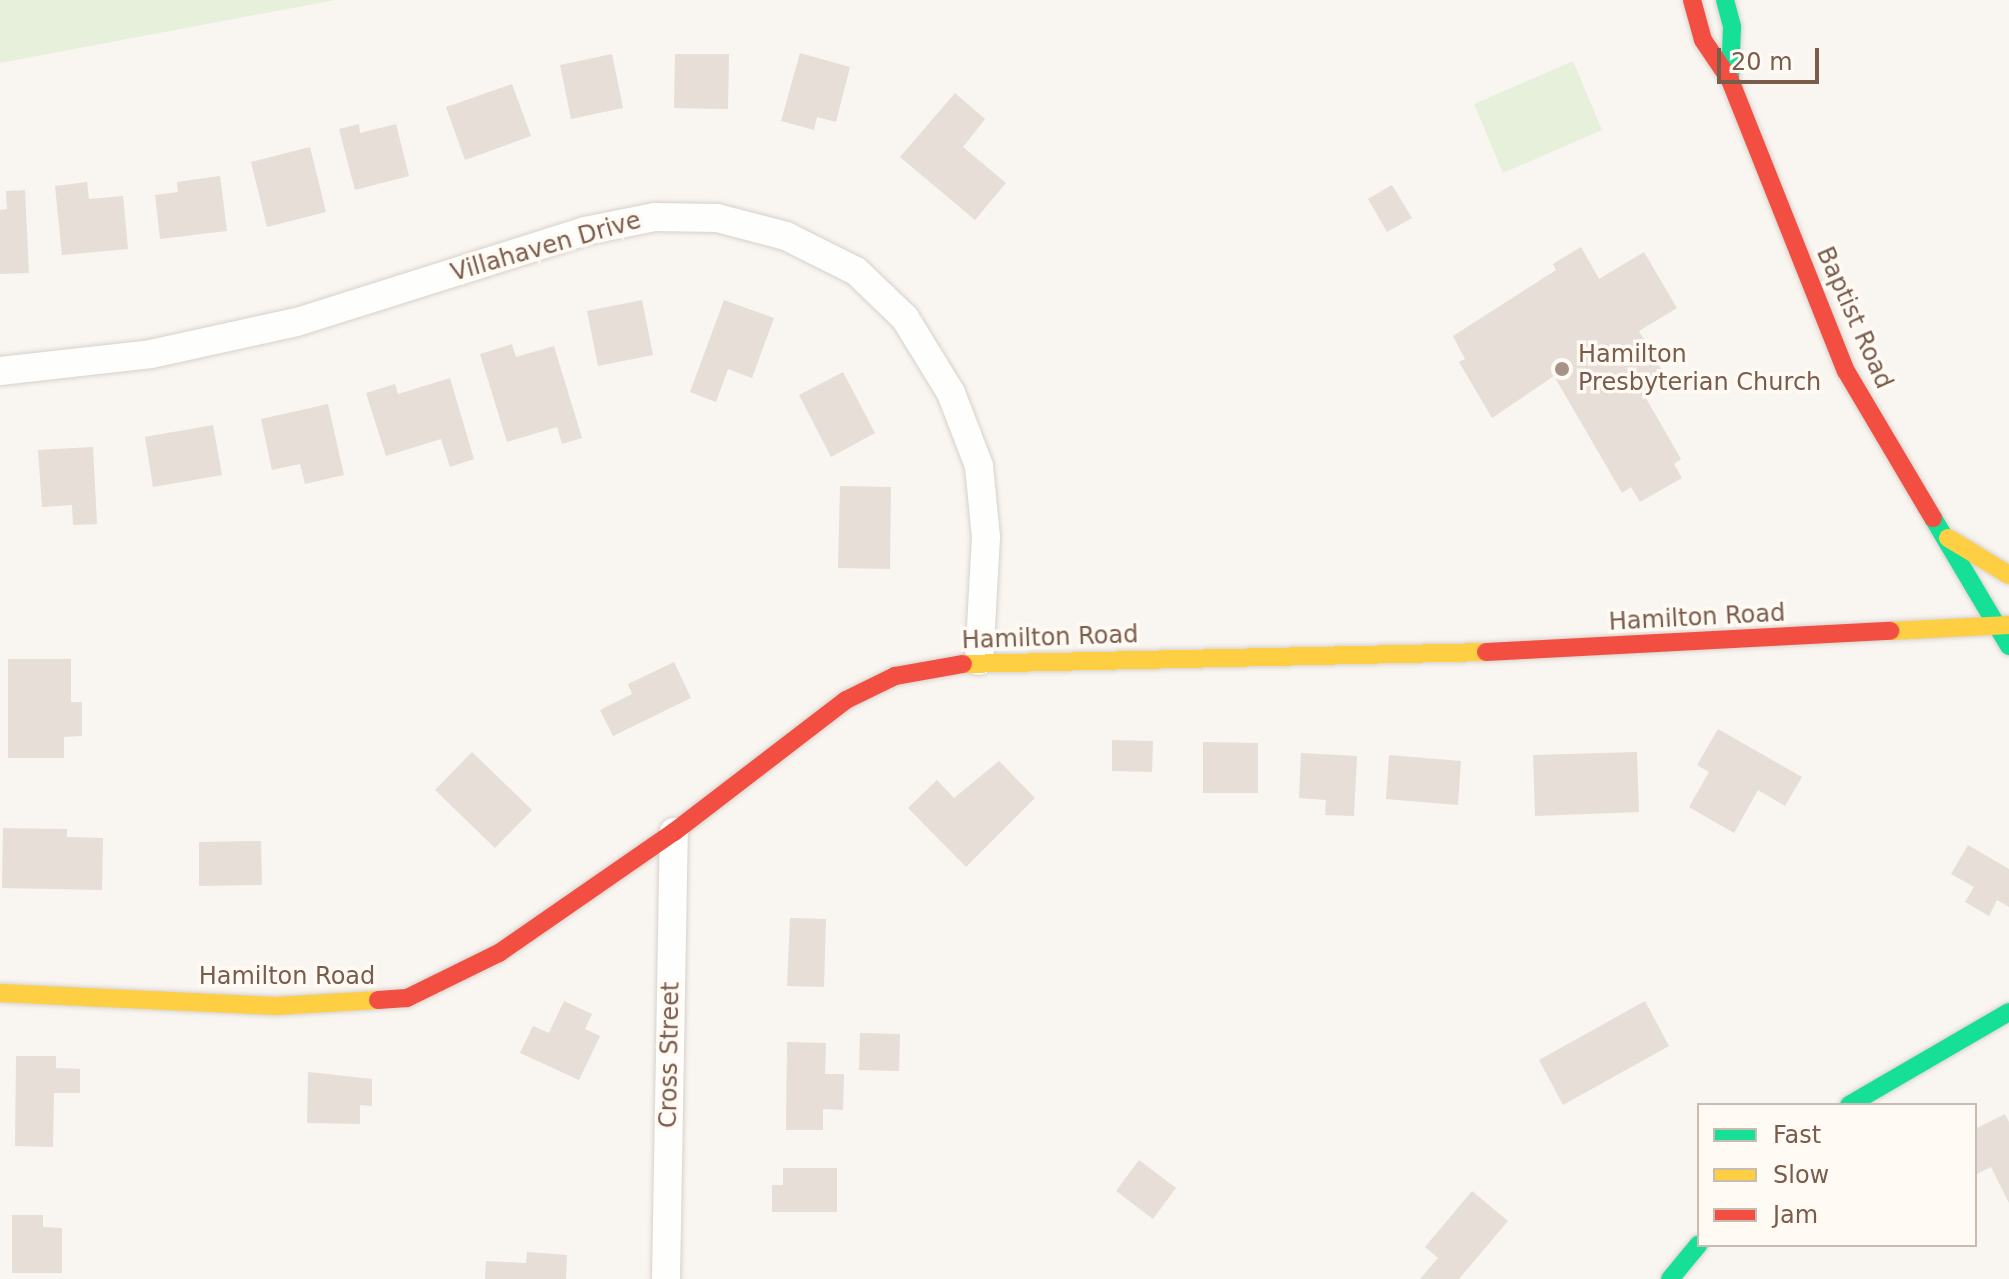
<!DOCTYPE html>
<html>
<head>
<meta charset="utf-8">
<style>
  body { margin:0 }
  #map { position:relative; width:2009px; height:1279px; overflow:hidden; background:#f9f5f0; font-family:"DejaVu Sans",sans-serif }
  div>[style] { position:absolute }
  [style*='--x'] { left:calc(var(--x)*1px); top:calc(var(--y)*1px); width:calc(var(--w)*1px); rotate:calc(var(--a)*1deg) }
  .green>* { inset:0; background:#e7f0db }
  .building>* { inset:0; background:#e6ded7 }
  .roads { filter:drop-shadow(0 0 2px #d7d1cb) drop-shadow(0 0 2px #d7d1cb) }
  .street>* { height:28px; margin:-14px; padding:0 14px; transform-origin:14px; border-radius:14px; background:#fefefd }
  .fast>* { height:18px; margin:-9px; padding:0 9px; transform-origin:9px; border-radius:9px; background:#16e098 }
  .slow>* { height:18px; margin:-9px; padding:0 9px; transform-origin:9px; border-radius:9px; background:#ffcf43 }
  .jam>* { height:18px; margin:-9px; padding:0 9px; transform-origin:9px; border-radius:9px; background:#f24e42 }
  .dots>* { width:22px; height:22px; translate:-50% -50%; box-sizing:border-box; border:4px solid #fffaf3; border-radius:50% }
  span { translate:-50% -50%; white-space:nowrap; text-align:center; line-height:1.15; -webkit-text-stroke:7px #fffaf3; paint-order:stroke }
  .street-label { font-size:24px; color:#7a5c4d }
  .poi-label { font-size:24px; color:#7a5c4d }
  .left { translate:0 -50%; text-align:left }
  .legend { position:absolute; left:1697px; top:1103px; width:280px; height:144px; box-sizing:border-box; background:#fffaf3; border:2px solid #cabbb1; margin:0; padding:10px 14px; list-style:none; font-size:24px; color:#7a5c4d }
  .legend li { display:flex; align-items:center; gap:16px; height:40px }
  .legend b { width:40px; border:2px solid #cabbb1 }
  .scale { position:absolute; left:1717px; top:48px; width:102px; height:36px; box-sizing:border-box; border:4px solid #7a5c4d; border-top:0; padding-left:10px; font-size:24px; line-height:28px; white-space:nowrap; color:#7a5c4d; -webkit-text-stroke:6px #fffaf3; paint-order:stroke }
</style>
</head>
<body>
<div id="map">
  <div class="green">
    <i style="clip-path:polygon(0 0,335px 0,0 63px)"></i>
    <i style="clip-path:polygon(1573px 61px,1602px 130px,1503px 173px,1474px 104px)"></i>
  </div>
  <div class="building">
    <i style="clip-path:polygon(800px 53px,850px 67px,836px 122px,817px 117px,814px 130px,781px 121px)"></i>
    <i style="clip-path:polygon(612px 54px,623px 108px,571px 119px,560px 65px)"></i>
    <i style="clip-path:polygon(675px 54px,729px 54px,728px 109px,674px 108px)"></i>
    <i style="clip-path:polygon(512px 84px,531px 136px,465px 160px,446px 107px)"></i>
    <i style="clip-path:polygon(955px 93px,985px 119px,963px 147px,1006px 183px,975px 220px,900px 157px)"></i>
    <i style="clip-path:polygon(359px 124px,360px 133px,396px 124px,409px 176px,355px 190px,339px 129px)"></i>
    <i style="clip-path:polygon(310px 147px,326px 212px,267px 227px,251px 162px)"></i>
    <i style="clip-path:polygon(220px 176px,227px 231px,160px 239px,155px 195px,178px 192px,177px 182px)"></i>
    <i style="clip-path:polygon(87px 182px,89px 199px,123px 196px,128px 249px,62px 255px,55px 186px)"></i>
    <i style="clip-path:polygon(1392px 185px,1412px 218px,1387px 232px,1368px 199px)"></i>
    <i style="clip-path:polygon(25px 190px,29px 273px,0 274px,0 210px,7px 209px,6px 191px)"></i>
    <i style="clip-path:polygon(1581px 247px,1599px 279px,1644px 252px,1677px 308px,1639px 331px,1667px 379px,1643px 393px,1681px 459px,1674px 464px,1682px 478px,1640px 502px,1631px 487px,1622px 493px,1554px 376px,1492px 418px,1459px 362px,1465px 359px,1453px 336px,1556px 270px,1553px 264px)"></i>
    <i style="clip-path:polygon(642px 300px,653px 355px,598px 366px,587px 311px)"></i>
    <i style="clip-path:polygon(724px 300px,774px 318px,752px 378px,728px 369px,716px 402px,690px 392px)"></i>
    <i style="clip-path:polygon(512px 344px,516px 357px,554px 346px,582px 438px,562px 444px,557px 427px,507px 442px,480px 354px)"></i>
    <i style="clip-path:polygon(843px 372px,875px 433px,831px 457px,799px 395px)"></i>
    <i style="clip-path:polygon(450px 378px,474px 459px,450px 467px,441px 439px,386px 456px,366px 393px,395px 384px,398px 394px)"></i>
    <i style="clip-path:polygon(328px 404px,344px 475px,305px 484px,300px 464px,272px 470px,261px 419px)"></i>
    <i style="clip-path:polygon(213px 425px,222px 475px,153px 487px,145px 437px)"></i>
    <i style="clip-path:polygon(93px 447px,97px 524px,73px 525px,72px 505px,42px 507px,38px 450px)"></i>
    <i style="clip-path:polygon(840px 486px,891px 487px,890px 569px,838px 568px)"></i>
    <i style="clip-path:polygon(8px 659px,71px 659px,71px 702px,82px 702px,82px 736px,64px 737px,64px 758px,8px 758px)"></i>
    <i style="clip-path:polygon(674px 662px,691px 698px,613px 736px,600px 710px,632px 694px,628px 684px)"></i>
    <i style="clip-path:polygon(1718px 729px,1802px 777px,1785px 806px,1758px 790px,1734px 833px,1689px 807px,1709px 772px,1697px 765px)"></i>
    <i style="clip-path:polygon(1112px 740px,1153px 741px,1152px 772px,1112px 771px)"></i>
    <i style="clip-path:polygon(1203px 742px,1258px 743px,1258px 793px,1203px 793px)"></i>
    <i style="clip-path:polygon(472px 752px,532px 810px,495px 848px,435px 790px)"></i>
    <i style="clip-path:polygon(1637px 752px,1639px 812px,1535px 816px,1533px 755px)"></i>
    <i style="clip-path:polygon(1301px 753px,1357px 756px,1354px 816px,1325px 815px,1326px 800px,1299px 798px)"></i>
    <i style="clip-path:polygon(1389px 755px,1461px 761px,1458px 805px,1386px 799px)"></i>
    <i style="clip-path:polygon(999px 761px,1035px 798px,966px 867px,908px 808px,937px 780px,954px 798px)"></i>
    <i style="clip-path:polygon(3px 828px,67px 829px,67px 837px,103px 838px,102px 890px,2px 888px)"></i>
    <i style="clip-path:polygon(261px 841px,262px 885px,199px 886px,199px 842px)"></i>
    <i style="clip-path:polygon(1968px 845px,2009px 869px,2009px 907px,1997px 900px,1989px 916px,1965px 902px,1974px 887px,1951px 874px)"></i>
    <i style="clip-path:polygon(790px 918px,826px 919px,824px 987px,787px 986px)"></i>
    <i style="clip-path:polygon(564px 1001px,592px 1014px,585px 1029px,600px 1036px,579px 1080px,520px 1053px,533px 1026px,549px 1033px)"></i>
    <i style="clip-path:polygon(1645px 1001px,1669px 1046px,1563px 1105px,1539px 1060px)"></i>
    <i style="clip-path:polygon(860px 1033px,900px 1034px,899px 1071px,859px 1070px)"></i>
    <i style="clip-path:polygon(787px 1042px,826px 1043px,825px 1074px,844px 1074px,843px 1110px,823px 1109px,823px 1130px,786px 1130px)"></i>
    <i style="clip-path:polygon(16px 1056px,56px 1056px,56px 1068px,80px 1069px,80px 1093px,54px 1093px,53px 1147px,15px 1146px)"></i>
    <i style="clip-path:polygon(308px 1072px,372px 1079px,372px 1106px,360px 1105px,360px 1124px,307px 1123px)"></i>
    <i style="clip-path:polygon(2005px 1114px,2009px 1122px,2009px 1203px,1991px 1167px,1975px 1175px,1975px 1129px)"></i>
    <i style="clip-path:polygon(1139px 1160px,1176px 1188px,1153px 1219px,1116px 1191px)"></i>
    <i style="clip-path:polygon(783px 1168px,837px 1168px,837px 1212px,772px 1212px,772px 1185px,783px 1185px)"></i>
    <i style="clip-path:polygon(1472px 1191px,1508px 1221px,1459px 1279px,1420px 1279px,1438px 1258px,1425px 1247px)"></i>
    <i style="clip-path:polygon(12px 1215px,43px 1215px,43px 1227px,62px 1228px,62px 1273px,12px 1273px)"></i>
    <i style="clip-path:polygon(527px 1252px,567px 1255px,566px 1279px,485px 1279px,486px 1261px,526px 1263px)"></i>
  </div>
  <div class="roads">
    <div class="street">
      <i style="--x:0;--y:371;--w:152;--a:-6.4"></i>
      <i style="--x:151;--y:354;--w:149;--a:-12.4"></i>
      <i style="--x:297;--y:322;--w:302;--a:-17.5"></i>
      <i style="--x:585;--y:231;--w:71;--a:-11.3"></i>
      <i style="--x:655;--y:217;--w:62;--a:0.9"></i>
      <i style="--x:717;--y:218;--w:71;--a:14.6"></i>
      <i style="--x:786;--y:236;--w:78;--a:26.6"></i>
      <i style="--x:856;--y:271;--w:68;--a:43.8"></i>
      <i style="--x:905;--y:318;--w:88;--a:58.5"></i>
      <i style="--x:951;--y:393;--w:78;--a:69"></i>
      <i style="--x:979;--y:466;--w:71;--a:84.4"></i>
      <i style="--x:986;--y:537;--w:124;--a:93.2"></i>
      <i style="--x:666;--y:1279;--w:447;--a:-89"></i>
    </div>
    <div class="fast">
      <i style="--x:1725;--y:0;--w:28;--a:75"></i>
      <i style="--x:1732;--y:27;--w:53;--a:92.2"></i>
      <i style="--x:1933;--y:518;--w:149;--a:59.3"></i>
      <i style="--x:1849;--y:1105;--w:185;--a:-30.2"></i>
      <i style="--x:1670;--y:1279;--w:45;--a:-50.4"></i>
    </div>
    <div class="slow">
      <i style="--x:1948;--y:538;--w:71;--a:31.2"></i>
      <i style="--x:1890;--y:631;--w:119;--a:-2.9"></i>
      <i style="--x:963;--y:664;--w:523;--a:-1.31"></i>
      <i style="--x:0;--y:993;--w:276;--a:2.7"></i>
      <i style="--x:276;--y:1006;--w:102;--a:-3.4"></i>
    </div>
    <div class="jam">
      <i style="--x:1692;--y:0;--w:41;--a:74.6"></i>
      <i style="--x:1703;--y:40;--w:48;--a:56"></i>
      <i style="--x:1730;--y:80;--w:313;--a:68.3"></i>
      <i style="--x:1846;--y:371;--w:171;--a:59.4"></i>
      <i style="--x:1486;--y:652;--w:405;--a:-3"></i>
      <i style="--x:378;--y:1000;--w:29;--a:-4"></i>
      <i style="--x:407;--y:998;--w:102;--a:-26.1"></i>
      <i style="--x:499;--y:953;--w:213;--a:-34.7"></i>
      <i style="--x:674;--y:832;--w:217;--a:-37.5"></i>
      <i style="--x:846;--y:700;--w:55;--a:-26.1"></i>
      <i style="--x:895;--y:676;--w:69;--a:-10"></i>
    </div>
  </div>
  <div class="dots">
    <i style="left:1562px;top:369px;background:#a69286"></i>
  </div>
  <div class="street-label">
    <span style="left:546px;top:247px;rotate:-16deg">Villahaven Drive</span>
    <span style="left:1854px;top:318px;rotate:66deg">Baptist Road</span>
    <span style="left:1697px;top:618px;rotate:-3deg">Hamilton Road</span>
    <span style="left:1050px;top:638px;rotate:-2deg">Hamilton Road</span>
    <span style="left:287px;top:977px">Hamilton Road</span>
    <span style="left:670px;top:1055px;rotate:-89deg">Cross Street</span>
  </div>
  <div class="poi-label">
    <span class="left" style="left:1578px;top:369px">Hamilton<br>Presbyterian Church</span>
  </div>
  <ul class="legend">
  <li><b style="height:10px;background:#16e098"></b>Fast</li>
  <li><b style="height:10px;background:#ffcf43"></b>Slow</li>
  <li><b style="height:10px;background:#f24e42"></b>Jam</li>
  </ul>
  <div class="scale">20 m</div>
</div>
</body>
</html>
